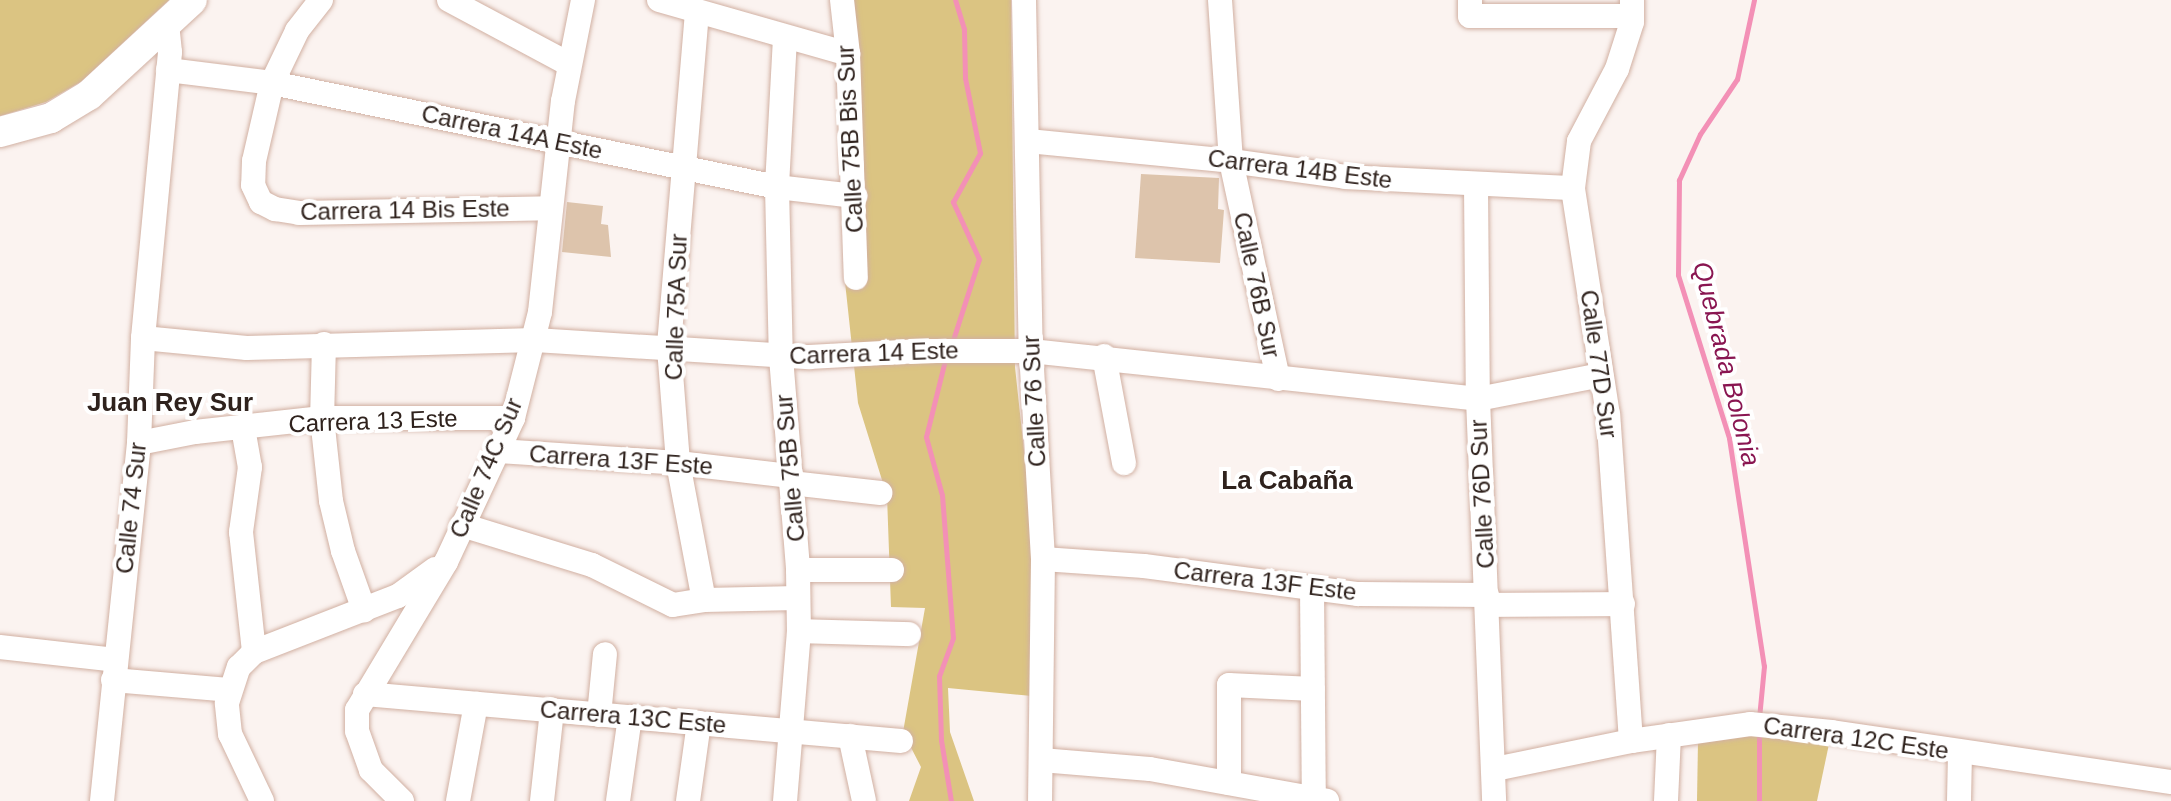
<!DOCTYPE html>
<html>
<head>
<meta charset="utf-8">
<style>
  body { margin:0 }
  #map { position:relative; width:2171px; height:801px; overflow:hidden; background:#fbf3f0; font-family:Arial,sans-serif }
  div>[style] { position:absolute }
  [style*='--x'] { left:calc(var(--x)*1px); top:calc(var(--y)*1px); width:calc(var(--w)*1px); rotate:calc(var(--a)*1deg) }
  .green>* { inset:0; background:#dbc482 }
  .stream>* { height:5px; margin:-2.5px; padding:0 2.5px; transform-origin:2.5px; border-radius:2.5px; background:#f390b6 }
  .building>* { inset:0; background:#ddc4ac }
  .roads { filter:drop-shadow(0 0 2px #d1b0a2) drop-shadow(0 0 2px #d1b0a2) }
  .minor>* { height:24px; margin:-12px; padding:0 12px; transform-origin:12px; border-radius:12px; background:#fff }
  .major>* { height:30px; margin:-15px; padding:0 15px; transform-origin:15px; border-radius:15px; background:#fff }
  span { translate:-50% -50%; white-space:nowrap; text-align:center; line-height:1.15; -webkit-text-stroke:8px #fff; paint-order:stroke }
  .street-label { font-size:24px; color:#2f221d }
  .water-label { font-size:26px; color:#891551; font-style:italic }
  .neighbourhood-label { font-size:26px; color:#2f221d; font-weight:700 }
</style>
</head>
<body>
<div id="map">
  <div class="green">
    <i style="clip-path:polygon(0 0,169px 0,82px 81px,46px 102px,0 116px)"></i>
    <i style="clip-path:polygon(849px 0,1011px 0,1015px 367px,1034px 544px,1032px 696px,948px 688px,950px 732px,974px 801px,909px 801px,921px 767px,903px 732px,925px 608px,891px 607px,887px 496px,858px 403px,845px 282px,862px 282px)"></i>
    <i style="clip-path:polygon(1773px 732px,1829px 744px,1817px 801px,1697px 801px,1698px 741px)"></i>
  </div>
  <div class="stream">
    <i style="--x:1754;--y:0;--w:81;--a:102.1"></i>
    <i style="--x:1737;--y:79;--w:66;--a:123.9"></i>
    <i style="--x:1700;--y:134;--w:51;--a:114.5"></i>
    <i style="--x:1679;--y:180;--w:95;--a:90.6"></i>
    <i style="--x:1678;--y:275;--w:171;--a:72.6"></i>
    <i style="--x:1729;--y:438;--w:231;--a:81.3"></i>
    <i style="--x:1764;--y:666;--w:52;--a:95.5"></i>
    <i style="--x:952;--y:343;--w:88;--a:-72.2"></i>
    <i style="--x:979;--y:259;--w:63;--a:-114.5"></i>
    <i style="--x:953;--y:202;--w:56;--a:-61.1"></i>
    <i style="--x:980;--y:153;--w:76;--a:-101.3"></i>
    <i style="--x:965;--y:78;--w:49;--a:-91.2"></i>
    <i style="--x:964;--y:29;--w:30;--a:-107"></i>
    <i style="--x:945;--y:360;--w:79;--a:103.9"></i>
    <i style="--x:926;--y:437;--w:60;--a:74.6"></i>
    <i style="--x:942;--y:495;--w:143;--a:85.6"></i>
    <i style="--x:953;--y:638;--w:40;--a:110.2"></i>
    <i style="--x:939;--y:676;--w:64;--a:88.2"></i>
    <i style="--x:941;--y:740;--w:62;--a:80.7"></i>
    <i style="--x:1759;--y:732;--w:69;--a:90"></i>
  </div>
  <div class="building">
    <i style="clip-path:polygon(1141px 174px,1219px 178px,1218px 209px,1224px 210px,1220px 263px,1135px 258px)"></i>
    <i style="clip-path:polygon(567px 202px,603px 206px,601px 224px,608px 225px,611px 257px,562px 252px)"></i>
  </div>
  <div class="roads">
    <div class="minor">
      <i style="--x:321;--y:0;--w:39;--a:128"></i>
      <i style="--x:297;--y:31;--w:58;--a:115.7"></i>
      <i style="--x:272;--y:83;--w:80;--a:103"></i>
      <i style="--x:254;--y:161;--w:24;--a:92"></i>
      <i style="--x:253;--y:185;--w:19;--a:65"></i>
      <i style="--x:261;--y:202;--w:16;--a:27"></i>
      <i style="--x:275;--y:209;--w:24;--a:9"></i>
      <i style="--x:299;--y:213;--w:252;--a:-1.1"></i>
      <i style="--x:449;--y:0;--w:136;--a:28.1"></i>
      <i style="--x:659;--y:0;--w:197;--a:15.9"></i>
      <i style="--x:842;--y:0;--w:54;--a:83.7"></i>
      <i style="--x:848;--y:54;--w:224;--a:88"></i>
      <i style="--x:1024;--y:0;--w:351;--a:88.9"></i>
      <i style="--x:1031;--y:351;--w:208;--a:86.7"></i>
      <i style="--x:1043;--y:559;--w:242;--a:90.7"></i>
      <i style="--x:1220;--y:0;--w:161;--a:86.1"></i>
      <i style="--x:1231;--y:161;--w:223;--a:77.8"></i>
      <i style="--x:1470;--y:0;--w:16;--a:90"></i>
      <i style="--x:1470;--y:16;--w:162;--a:0"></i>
      <i style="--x:697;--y:12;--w:337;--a:94.8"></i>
      <i style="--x:669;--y:348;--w:115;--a:85.5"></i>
      <i style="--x:678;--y:463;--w:139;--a:79.3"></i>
      <i style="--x:785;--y:38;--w:149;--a:93.1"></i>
      <i style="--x:777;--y:187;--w:170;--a:88.7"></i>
      <i style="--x:781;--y:357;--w:214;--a:85.4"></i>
      <i style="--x:798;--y:570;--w:61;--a:89.1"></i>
      <i style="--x:799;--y:631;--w:171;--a:94.7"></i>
      <i style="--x:168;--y:70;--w:105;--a:7.1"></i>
      <i style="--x:272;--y:83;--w:516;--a:11.64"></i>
      <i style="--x:777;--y:187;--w:79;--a:6.6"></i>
      <i style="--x:1028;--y:141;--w:204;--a:5.6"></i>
      <i style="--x:1231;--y:161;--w:116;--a:7.9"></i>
      <i style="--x:1346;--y:177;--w:227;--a:2.8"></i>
      <i style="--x:1476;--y:186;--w:213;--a:89.5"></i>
      <i style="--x:1478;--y:399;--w:402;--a:87.7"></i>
      <i style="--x:143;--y:338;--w:104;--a:5.5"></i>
      <i style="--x:247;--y:348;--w:288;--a:-1.6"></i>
      <i style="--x:535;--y:340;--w:275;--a:3.6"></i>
      <i style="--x:809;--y:357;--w:111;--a:-3.1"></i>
      <i style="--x:920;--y:351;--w:111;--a:0"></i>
      <i style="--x:1031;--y:351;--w:450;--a:6.1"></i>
      <i style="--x:1478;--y:399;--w:125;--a:-11"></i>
      <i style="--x:324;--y:344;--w:74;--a:91.5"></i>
      <i style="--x:322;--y:418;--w:83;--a:83.8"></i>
      <i style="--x:331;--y:501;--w:51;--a:76.5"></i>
      <i style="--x:343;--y:551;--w:63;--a:70.4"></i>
      <i style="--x:1104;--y:356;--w:109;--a:79.4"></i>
      <i style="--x:243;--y:428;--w:40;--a:80"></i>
      <i style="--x:250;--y:467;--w:66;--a:97.9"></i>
      <i style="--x:241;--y:532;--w:121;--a:83.8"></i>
      <i style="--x:139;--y:443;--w:57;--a:-11.1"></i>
      <i style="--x:195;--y:432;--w:128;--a:-6.3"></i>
      <i style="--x:322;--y:418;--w:191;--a:0"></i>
      <i style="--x:499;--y:451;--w:179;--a:3.8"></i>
      <i style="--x:678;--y:463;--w:114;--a:6.6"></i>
      <i style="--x:791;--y:483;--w:90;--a:6.4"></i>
      <i style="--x:462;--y:525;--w:136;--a:17.1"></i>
      <i style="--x:592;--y:565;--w:90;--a:26.3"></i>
      <i style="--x:673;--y:605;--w:31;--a:-9"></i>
      <i style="--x:704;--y:600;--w:94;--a:-1.2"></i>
      <i style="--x:1043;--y:559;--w:101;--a:4"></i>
      <i style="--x:1144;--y:566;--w:216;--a:7.5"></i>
      <i style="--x:1358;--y:594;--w:129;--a:0.4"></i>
      <i style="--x:798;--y:570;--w:94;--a:0"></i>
      <i style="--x:1312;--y:588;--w:213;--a:89.5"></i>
      <i style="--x:1487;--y:605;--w:136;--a:-0.4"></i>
      <i style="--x:799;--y:631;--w:110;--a:1.6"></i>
      <i style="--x:0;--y:647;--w:116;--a:6.4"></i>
      <i style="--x:113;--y:680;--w:116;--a:4.9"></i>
      <i style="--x:365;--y:694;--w:538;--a:5.01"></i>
      <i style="--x:599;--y:715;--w:61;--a:-84.4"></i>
      <i style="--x:850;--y:736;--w:66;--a:77.8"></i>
      <i style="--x:1631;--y:741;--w:327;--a:-94"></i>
      <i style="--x:1608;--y:415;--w:230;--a:-98.8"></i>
      <i style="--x:1573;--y:188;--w:47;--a:-82.7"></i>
      <i style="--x:1579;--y:141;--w:81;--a:-62.2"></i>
      <i style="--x:1617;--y:69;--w:49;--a:-72.3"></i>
      <i style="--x:1632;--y:22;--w:22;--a:-90"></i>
      <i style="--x:1041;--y:760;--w:109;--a:4.7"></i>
      <i style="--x:1150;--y:769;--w:180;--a:10.2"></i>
      <i style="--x:1495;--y:769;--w:139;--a:-11.6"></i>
      <i style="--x:1631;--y:741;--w:120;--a:-8.1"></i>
      <i style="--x:1750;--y:724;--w:82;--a:5.6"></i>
      <i style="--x:1832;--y:732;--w:343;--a:8.4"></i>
      <i style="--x:1229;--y:783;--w:98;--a:-90"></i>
      <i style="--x:1229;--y:685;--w:84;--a:2.7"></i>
      <i style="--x:102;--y:801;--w:360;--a:-84.1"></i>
      <i style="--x:139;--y:443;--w:105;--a:-87.8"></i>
      <i style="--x:143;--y:338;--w:287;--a:-84.6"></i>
      <i style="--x:170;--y:52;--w:29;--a:-96"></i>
      <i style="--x:262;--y:801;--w:74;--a:-115.5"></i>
      <i style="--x:230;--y:734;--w:31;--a:-96"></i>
      <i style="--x:227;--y:703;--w:38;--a:-72"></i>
      <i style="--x:239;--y:667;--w:21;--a:-45"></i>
      <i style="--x:254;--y:652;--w:155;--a:-21.3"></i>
      <i style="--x:398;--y:596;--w:46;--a:-36.1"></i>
      <i style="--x:402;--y:801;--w:44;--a:-135"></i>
      <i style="--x:371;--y:770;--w:41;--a:-109.7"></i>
      <i style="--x:357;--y:731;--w:21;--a:-90"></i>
      <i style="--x:357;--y:710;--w:173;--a:-59"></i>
      <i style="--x:446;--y:562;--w:159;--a:-65"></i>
      <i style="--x:513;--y:418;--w:109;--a:-75.7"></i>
      <i style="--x:540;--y:312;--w:212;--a:-83.8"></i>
      <i style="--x:563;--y:101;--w:103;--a:-78.8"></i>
      <i style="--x:458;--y:801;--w:99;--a:-79.5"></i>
      <i style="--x:542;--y:801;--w:92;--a:-83.7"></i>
      <i style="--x:618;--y:801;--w:85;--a:-81.9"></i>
      <i style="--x:688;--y:801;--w:79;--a:-82"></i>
      <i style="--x:1666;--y:801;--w:66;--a:-87.4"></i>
      <i style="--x:1959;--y:801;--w:48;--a:-88.8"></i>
    </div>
    <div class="major">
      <i style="--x:0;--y:132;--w:53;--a:-15.4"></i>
      <i style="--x:51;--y:118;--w:44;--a:-31.2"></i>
      <i style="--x:89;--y:95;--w:140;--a:-42.7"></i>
    </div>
  </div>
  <div class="street-label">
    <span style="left:512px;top:132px;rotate:12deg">Carrera 14A Este</span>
    <span style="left:850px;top:139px;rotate:-93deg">Calle 75B Bis Sur</span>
    <span style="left:1300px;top:169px;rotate:7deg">Carrera 14B Este</span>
    <span style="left:405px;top:210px;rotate:-1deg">Carrera 14 Bis Este</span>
    <span style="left:1257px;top:285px;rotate:78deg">Calle 76B Sur</span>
    <span style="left:676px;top:307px;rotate:-88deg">Calle 75A Sur</span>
    <span style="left:874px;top:353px;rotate:-2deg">Carrera 14 Este</span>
    <span style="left:1599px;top:364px;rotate:82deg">Calle 77D Sur</span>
    <span style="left:1034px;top:401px;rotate:-93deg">Calle 76 Sur</span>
    <span style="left:373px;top:421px;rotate:-2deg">Carrera 13 Este</span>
    <span style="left:621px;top:460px;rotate:4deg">Carrera 13F Este</span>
    <span style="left:486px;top:468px;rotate:-67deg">Calle 74C Sur</span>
    <span style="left:790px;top:468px;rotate:-95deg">Calle 75B Sur</span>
    <span style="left:1482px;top:494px;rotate:-93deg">Calle 76D Sur</span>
    <span style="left:131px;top:508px;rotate:-84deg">Calle 74 Sur</span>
    <span style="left:1265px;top:581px;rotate:7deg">Carrera 13F Este</span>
    <span style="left:633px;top:717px;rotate:5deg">Carrera 13C Este</span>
    <span style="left:1856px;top:738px;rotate:8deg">Carrera 12C Este</span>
  </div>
  <div class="water-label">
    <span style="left:1726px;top:364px;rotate:76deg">Quebrada Bolonia</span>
  </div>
  <div class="neighbourhood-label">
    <span style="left:170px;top:403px">Juan Rey Sur</span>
    <span style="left:1287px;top:481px">La Cabaña</span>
  </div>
</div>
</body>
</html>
